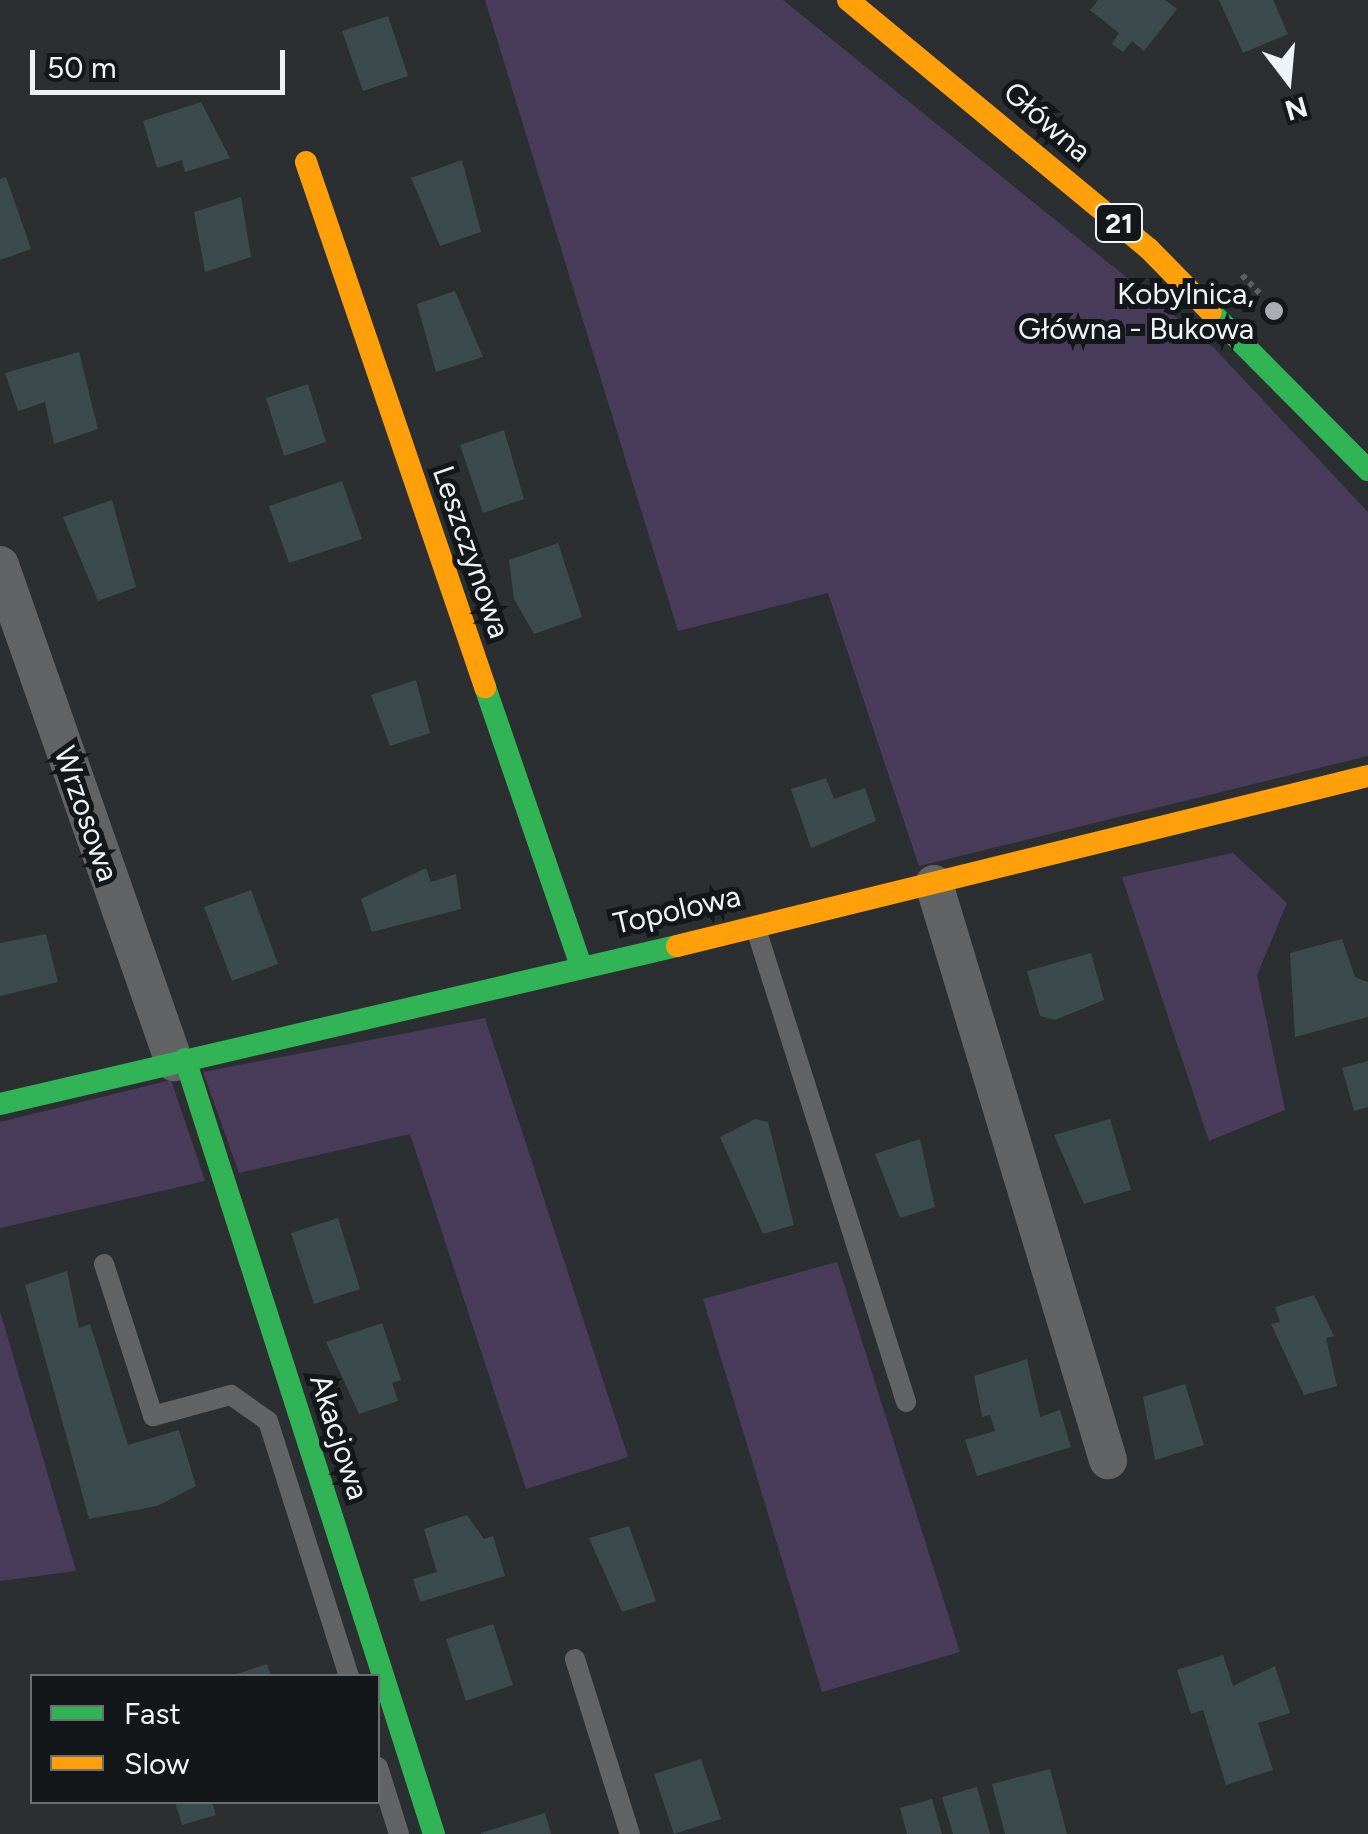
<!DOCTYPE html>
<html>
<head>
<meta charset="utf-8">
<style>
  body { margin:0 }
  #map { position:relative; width:1368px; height:1834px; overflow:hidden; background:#2c2f32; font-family:Figtree,sans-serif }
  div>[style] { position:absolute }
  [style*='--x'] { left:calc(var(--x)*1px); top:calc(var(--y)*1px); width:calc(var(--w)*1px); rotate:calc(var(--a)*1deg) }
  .green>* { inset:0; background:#493c5a }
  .building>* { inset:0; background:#3a4a4d }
  .path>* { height:6px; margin-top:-3px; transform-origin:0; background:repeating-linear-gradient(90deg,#5e5f62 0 5px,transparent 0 10px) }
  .lane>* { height:20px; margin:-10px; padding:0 10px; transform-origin:10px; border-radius:10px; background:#626364 }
  .street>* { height:38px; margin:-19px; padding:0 19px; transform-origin:19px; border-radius:19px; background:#626364 }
  .fast>* { height:22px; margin:-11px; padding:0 11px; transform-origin:11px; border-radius:11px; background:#30b455 }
  .slow>* { height:22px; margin:-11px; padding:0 11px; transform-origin:11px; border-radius:11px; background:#ff9f0a }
  .dots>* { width:28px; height:28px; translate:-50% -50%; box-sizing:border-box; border:5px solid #14171a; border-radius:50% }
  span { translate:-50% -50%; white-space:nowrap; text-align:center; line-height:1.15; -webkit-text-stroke:10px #14171a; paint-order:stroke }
  .shield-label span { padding:2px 8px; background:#14171a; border:2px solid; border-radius:8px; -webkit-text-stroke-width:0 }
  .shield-label { font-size:28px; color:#eef3f7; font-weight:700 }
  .street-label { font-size:30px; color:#eef3f7 }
  .poi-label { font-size:30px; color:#eef3f7 }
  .right { translate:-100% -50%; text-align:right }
  .legend { position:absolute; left:30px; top:1674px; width:350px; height:130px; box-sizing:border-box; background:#14171a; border:2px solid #6b6f72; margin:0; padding:12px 18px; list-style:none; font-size:30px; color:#eef3f7 }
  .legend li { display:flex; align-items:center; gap:20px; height:50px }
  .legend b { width:50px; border:2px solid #6b6f72 }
  .north { position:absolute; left:1238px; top:30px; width:100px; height:100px; -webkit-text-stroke:8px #14171a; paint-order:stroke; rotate:164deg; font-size:28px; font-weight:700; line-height:40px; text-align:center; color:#eef3f7 }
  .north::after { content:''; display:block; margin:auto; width:35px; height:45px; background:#eef3f7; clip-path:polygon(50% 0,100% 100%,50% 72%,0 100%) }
  .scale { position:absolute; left:30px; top:50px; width:255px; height:45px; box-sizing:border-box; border:5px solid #eef3f7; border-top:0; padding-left:12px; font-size:30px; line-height:35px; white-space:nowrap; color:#eef3f7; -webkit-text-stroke:8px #14171a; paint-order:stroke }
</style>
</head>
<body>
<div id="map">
  <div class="green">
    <i style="clip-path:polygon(485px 0,783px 0,1214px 348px,1368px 512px,1368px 756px,919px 866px,828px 593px,678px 631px)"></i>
    <i style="clip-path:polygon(1233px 853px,1287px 903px,1257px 975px,1285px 1110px,1209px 1141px,1122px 877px)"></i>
    <i style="clip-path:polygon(485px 1018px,628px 1457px,526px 1489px,410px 1134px,239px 1173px,203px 1072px)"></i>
    <i style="clip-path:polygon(171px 1080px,205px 1181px,0 1228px,0 1122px)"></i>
    <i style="clip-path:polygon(837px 1262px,960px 1652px,822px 1692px,703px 1299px)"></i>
    <i style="clip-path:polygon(0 1311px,76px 1571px,0 1581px)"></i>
  </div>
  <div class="building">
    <i style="clip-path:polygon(1098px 0,1165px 0,1177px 9px,1144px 51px,1132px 41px,1123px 52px,1112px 44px,1119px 33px,1090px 10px)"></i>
    <i style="clip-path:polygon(1219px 0,1273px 0,1288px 34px,1243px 53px)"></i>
    <i style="clip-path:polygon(388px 16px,408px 76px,363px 91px,342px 31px)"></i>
    <i style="clip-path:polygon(201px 102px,230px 158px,185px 172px,182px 160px,157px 168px,143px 121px)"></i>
    <i style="clip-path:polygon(462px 160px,481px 232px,440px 246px,411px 178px)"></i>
    <i style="clip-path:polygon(6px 177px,31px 249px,0 260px,0 179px)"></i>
    <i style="clip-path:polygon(241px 197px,251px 257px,205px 272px,194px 212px)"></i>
    <i style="clip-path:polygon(455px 291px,483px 357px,436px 372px,417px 304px)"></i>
    <i style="clip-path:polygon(79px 352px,98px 429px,54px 444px,45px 402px,18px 411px,5px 373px)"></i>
    <i style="clip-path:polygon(308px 384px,326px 442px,284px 456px,266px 398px)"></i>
    <i style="clip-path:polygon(504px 430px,524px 499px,483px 513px,460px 445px)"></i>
    <i style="clip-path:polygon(342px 481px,362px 539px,289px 563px,269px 506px)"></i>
    <i style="clip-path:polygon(112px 500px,136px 587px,98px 601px,63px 517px)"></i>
    <i style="clip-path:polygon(558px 543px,582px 617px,534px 634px,514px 599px,509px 560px)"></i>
    <i style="clip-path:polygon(416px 680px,430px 733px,390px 746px,371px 695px)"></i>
    <i style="clip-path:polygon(826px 778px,834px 799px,865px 788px,876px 821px,811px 848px,791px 789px)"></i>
    <i style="clip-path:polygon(426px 868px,431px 882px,456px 874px,461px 909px,372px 932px,361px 899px)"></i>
    <i style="clip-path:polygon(251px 890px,278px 964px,232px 981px,204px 907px)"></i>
    <i style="clip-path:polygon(46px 934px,58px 982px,0 996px,0 943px)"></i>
    <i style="clip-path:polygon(1342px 939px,1355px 977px,1368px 982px,1368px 1017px,1295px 1037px,1290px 953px)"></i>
    <i style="clip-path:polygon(1091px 953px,1104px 1000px,1055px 1020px,1040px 1016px,1027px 971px)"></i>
    <i style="clip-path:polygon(1368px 1061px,1368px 1107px,1354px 1111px,1342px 1068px)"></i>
    <i style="clip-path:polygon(755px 1119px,768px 1122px,794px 1225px,763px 1234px,720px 1137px)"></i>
    <i style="clip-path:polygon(1110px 1119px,1131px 1190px,1084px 1204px,1054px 1135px)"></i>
    <i style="clip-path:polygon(920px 1139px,935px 1207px,900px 1218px,875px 1154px)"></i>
    <i style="clip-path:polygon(338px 1218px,360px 1289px,314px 1304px,291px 1233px)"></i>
    <i style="clip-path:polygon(67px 1271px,79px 1328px,90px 1324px,128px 1445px,179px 1430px,196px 1486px,157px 1506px,89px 1519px,25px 1285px)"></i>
    <i style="clip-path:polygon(1314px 1295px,1334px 1336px,1326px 1338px,1337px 1386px,1304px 1395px,1271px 1324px,1280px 1322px,1275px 1307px)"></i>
    <i style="clip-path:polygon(382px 1323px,401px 1380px,392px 1383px,398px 1401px,359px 1414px,326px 1342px)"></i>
    <i style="clip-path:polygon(1027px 1359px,1040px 1417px,1060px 1410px,1071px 1447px,977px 1476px,965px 1440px,995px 1431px,990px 1415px,982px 1417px,974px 1376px)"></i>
    <i style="clip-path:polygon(1185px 1384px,1204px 1445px,1155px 1460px,1143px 1397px)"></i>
    <i style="clip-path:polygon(467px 1515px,484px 1539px,493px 1536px,505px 1576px,420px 1602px,413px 1579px,437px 1572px,424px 1529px)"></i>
    <i style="clip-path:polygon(629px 1526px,656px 1601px,622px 1612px,589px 1538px)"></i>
    <i style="clip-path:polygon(493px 1624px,513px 1685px,466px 1701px,446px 1639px)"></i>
    <i style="clip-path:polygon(1223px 1655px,1233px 1686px,1275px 1666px,1290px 1713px,1258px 1723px,1273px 1770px,1226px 1785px,1203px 1710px,1191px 1714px,1177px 1670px)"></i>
    <i style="clip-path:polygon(267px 1664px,271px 1676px,231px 1676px)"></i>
    <i style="clip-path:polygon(701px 1759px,721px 1819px,674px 1834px,654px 1774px)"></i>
    <i style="clip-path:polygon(1050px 1769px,1067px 1834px,1005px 1834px,992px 1784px)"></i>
    <i style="clip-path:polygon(977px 1787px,990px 1834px,953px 1834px,942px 1797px)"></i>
    <i style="clip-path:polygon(932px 1799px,942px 1834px,907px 1834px,900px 1808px)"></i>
    <i style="clip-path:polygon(175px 1802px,212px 1802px,216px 1815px,182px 1825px)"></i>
    <i style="clip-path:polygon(545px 1813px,551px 1834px,481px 1834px,481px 1833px)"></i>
  </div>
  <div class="path">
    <i style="--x:1242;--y:275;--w:28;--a:46"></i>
  </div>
  <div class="lane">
    <i style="--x:757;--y:932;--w:493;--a:72.4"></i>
    <i style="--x:104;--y:1264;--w:160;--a:72.1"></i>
    <i style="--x:153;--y:1416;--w:81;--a:-15.1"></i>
    <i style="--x:231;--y:1395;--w:45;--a:35.1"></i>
    <i style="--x:268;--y:1421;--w:268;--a:72.4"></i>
    <i style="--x:575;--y:1659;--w:183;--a:72.6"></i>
    <i style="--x:378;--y:1767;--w:70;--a:72.6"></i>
  </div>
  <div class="street">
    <i style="--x:0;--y:565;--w:527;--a:70.7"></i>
    <i style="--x:934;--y:884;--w:602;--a:73.19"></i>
  </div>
  <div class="fast">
    <i style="--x:1211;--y:312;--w:223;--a:45.2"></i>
    <i style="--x:485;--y:687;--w:292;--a:71"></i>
    <i style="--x:185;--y:1059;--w:814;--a:72.19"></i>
    <i style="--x:0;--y:1104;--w:695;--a:-13.14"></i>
  </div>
  <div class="slow">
    <i style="--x:848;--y:0;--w:391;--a:39.6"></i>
    <i style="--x:1149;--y:249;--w:88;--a:45.5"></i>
    <i style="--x:306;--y:162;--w:555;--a:71.17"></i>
    <i style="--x:677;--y:946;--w:712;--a:-13.82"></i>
  </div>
  <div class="dots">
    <i style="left:1274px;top:311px;background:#aaaeb2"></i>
  </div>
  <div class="shield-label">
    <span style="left:1119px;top:223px">21</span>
  </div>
  <div class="street-label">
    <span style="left:1047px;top:122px;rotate:41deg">Główna</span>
    <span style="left:471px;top:552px;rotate:71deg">Leszczynowa</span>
    <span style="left:86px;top:814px;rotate:71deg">Wrzosowa</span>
    <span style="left:677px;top:910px;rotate:-13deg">Topolowa</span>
    <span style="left:339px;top:1437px;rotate:72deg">Akacjowa</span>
  </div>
  <div class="poi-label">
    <span class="right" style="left:1254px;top:311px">Kobylnica,<br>Główna - Bukowa</span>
  </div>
  <ul class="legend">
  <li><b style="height:12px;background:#30b455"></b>Fast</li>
  <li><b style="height:12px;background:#ff9f0a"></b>Slow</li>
  </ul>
  <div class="north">N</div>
  <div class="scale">50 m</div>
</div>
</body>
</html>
